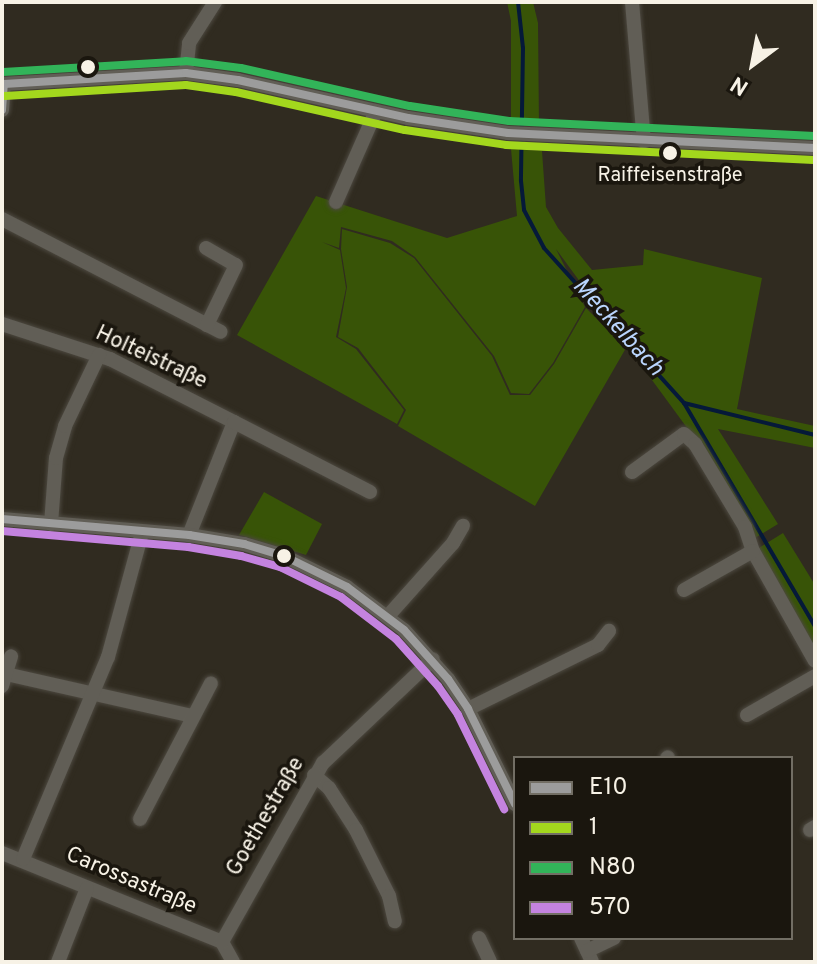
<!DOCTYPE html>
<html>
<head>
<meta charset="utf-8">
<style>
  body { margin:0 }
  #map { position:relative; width:817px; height:964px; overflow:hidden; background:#302b20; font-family:Overpass,sans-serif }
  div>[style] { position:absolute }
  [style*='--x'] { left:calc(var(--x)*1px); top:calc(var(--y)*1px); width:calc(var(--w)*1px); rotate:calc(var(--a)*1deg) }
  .green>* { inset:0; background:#385407 }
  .stream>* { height:4px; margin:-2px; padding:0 2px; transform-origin:2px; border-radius:2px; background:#051939 }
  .roads { filter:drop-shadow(0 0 2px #4c483f) drop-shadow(0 0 2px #4c483f) }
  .street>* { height:14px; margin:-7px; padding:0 7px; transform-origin:7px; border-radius:7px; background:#615e56 }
  .bus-1>* { height:8px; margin:-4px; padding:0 4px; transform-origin:4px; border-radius:4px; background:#9c9c9c }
  .bus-2>* { height:8px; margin:-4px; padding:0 4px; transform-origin:4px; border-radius:4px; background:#a3d71d }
  .bus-3>* { height:8px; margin:-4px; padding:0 4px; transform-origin:4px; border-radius:4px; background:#32b459 }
  .bus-4>* { height:8px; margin:-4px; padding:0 4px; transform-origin:4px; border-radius:4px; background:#c483df }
  .dots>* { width:22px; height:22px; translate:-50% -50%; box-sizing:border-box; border:4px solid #1a160e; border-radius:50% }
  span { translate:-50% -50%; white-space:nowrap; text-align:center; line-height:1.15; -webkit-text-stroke:7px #1a160e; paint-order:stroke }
  .bus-label { font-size:20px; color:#f7f2e6 }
  .street-label { font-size:22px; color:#f7f2e6 }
  .water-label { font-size:24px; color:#bad5fd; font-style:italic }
  .frame { position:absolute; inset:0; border:4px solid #f7f2e6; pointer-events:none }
  .legend { position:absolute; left:513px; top:756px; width:280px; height:184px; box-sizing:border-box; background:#1a160e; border:2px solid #726e64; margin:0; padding:10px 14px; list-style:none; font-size:24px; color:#f7f2e6 }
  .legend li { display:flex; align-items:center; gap:16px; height:40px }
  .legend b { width:40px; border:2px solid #726e64 }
  .north { position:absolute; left:713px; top:24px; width:80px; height:80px; -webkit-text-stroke:6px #1a160e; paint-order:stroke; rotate:212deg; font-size:22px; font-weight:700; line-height:32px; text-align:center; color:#f7f2e6 }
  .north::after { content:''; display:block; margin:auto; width:28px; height:36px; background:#f7f2e6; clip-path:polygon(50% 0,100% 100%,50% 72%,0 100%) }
</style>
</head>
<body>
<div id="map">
  <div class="green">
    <i style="clip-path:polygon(507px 2px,533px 2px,538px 23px,539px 126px,511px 122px,511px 21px)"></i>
    <i style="clip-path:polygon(511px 149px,542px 151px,546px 207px,558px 228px,592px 270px,643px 265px,644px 249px,762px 278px,737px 409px,815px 426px,815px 448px,718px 429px,778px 524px,755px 538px,704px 451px,556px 249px,585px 307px,553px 363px,529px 394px,511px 393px,494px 356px,415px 257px,392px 241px,341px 227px,339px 248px,322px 242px,340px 250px,346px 288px,336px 337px,356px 349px,404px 410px,397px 424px,237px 335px,316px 196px,447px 238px,517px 216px)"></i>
    <i style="clip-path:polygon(342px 229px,390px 243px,414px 258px,492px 356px,510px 395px,530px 395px,554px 364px,586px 308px,626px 348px,535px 506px,398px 426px,406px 410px,358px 348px,338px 337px,347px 287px,341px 249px)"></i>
    <i style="clip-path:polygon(264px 492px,322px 524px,306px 555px,239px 535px)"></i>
    <i style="clip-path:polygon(783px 533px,815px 585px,815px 650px,754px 551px)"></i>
  </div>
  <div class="stream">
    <i style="--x:518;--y:2;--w:46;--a:83.8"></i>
    <i style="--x:523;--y:48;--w:133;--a:90.9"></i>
    <i style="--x:521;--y:181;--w:29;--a:84"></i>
    <i style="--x:524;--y:210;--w:43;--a:62.2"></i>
    <i style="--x:544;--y:248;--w:209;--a:47.9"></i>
    <i style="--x:684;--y:403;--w:259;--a:59.6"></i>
    <i style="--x:684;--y:403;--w:135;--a:13.7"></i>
  </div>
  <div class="roads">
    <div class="street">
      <i style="--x:632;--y:2;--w:140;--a:85.1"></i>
      <i style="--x:186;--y:73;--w:30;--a:-84"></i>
      <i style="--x:189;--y:43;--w:49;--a:-57.6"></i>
      <i style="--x:2;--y:84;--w:184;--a:-3.4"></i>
      <i style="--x:186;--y:73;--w:52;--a:7.7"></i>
      <i style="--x:238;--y:80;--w:174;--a:12.6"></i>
      <i style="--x:408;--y:118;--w:101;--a:8.5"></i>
      <i style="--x:508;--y:133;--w:307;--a:2.8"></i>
      <i style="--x:2;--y:110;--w:26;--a:-86"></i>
      <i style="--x:336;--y:202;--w:99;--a:-66.3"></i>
      <i style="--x:2;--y:219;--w:246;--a:27.3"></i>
      <i style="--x:206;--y:248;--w:34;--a:30"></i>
      <i style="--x:236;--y:265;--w:67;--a:115.8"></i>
      <i style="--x:2;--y:324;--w:114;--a:18"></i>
      <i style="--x:110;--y:359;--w:139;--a:26.9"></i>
      <i style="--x:234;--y:422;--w:122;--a:111.7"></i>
      <i style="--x:234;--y:422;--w:153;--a:27.2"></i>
      <i style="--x:632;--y:472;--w:64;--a:-36.2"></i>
      <i style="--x:684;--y:434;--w:15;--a:42"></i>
      <i style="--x:695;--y:444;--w:97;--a:58.9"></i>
      <i style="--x:745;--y:527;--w:25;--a:72"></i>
      <i style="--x:753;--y:551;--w:126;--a:60.6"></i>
      <i style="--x:2;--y:519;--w:188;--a:4.9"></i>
      <i style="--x:189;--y:535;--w:56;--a:9.3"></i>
      <i style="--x:244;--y:544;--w:42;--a:16.7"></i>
      <i style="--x:284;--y:556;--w:70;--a:26.2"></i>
      <i style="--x:347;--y:587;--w:71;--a:37"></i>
      <i style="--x:404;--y:630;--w:66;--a:48.1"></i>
      <i style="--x:448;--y:679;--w:36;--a:56"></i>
      <i style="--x:468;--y:709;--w:106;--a:63.7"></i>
      <i style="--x:51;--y:524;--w:66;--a:-85.7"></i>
      <i style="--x:56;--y:458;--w:33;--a:-74"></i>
      <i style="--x:65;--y:426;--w:79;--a:-64.4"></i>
      <i style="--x:684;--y:590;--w:79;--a:-29.5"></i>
      <i style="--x:388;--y:616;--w:98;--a:-48.3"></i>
      <i style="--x:453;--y:543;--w:20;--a:-60"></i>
      <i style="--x:6;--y:674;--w:191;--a:12.7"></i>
      <i style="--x:2;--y:686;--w:31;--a:-73"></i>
      <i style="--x:468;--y:709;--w:145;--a:-26.2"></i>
      <i style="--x:598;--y:645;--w:18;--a:-52"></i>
      <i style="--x:747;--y:715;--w:78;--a:-29.8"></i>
      <i style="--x:667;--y:758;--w:1;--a:-45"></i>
      <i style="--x:314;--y:775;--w:20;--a:41"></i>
      <i style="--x:329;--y:788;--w:50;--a:57.3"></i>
      <i style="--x:356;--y:830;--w:74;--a:63.4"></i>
      <i style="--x:389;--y:896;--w:26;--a:77"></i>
      <i style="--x:140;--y:819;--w:153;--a:-62.4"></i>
      <i style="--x:810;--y:830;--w:6;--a:-31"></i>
      <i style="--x:2;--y:853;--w:237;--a:22"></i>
      <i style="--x:222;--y:942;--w:23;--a:61"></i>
      <i style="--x:23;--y:859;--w:219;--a:-67.2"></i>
      <i style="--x:108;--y:657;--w:129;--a:-74.7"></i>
      <i style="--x:479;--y:938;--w:26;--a:65"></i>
      <i style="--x:581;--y:938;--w:26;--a:65"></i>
      <i style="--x:222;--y:942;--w:206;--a:-60.6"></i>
      <i style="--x:323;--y:763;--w:151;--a:-43.4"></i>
      <i style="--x:587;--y:951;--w:30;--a:-26"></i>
      <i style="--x:58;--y:962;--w:79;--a:-68.6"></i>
    </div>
  </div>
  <div class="bus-1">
    <i style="--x:2;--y:110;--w:26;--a:-86"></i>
    <i style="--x:4;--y:84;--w:182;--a:-3.5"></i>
    <i style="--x:186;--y:73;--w:52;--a:7.7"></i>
    <i style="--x:238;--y:80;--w:174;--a:12.6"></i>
    <i style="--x:408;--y:118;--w:101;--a:8.5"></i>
    <i style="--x:508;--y:133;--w:307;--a:2.8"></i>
    <i style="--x:2;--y:519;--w:188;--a:4.9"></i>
    <i style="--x:189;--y:535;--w:56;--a:9.3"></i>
    <i style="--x:244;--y:544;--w:42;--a:16.7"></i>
    <i style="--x:284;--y:556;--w:70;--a:26.2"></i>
    <i style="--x:347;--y:587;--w:71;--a:37"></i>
    <i style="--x:404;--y:630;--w:66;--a:48.1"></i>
    <i style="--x:448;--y:679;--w:36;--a:56"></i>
    <i style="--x:468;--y:709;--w:106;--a:63.7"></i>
  </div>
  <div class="bus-2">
    <i style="--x:5;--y:96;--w:181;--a:-3.5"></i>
    <i style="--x:186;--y:85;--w:50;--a:8"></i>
    <i style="--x:236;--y:92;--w:173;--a:12.7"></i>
    <i style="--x:405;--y:130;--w:102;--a:8.4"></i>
    <i style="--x:506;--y:145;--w:308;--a:2.8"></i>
  </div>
  <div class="bus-3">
    <i style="--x:3;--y:72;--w:183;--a:-3.4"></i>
    <i style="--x:186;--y:61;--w:55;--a:7.3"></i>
    <i style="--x:241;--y:68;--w:173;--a:12.7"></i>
    <i style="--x:410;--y:106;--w:100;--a:8.6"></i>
    <i style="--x:509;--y:121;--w:306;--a:2.8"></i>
  </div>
  <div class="bus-4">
    <i style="--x:2;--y:531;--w:187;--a:4.9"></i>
    <i style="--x:188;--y:547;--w:54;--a:9.6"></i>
    <i style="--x:241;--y:556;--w:41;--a:15.8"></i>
    <i style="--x:280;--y:567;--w:68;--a:26.2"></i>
    <i style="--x:341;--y:597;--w:69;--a:37.4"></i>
    <i style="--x:396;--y:639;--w:63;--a:48.2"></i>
    <i style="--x:438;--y:686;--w:35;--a:55"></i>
    <i style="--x:458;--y:715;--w:105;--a:63.9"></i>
  </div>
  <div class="dots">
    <i style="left:88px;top:67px;background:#f7f2e6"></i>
    <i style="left:670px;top:153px;background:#f7f2e6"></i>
    <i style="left:284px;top:556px;background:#f7f2e6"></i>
  </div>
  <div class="bus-label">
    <span style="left:670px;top:176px">Raiffeisenstraße</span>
  </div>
  <div class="street-label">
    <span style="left:151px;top:358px;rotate:25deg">Holteistraße</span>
    <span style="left:266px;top:817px;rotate:-60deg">Goethestraße</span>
    <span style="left:131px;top:881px;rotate:23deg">Carossastraße</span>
  </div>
  <div class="water-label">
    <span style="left:617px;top:328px;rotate:48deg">Meckelbach</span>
  </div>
  <div class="frame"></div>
  <ul class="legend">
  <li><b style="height:10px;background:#9c9c9c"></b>E10</li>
  <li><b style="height:10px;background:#a3d71d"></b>1</li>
  <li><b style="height:10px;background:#32b459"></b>N80</li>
  <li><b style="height:10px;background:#c483df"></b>570</li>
  </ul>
  <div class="north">N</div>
</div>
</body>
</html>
